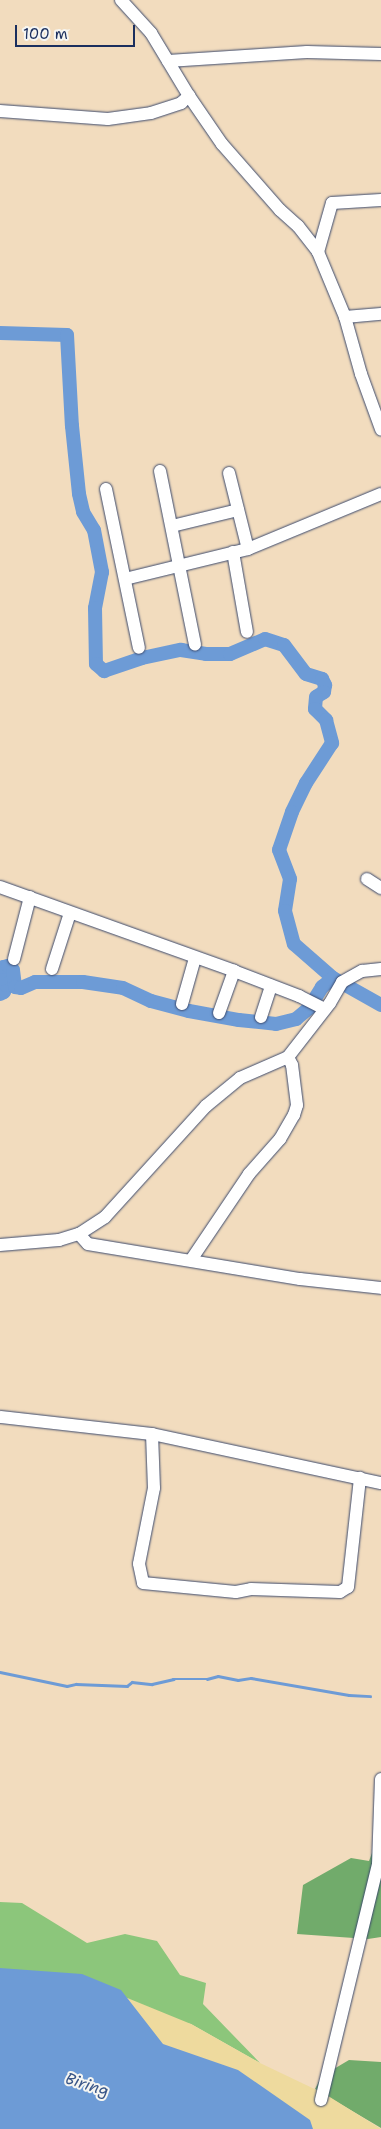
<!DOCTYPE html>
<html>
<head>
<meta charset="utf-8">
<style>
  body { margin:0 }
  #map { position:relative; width:381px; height:2129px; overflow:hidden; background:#f2dcbe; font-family:"Shantell Sans",sans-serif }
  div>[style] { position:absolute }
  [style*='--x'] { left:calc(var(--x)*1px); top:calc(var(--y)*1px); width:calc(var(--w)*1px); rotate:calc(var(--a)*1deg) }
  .green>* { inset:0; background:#8cc67b }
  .forest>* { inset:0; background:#71ab6b }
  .sand>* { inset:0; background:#eeda9e }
  .water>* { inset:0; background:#6d9bd6 }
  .stream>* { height:2.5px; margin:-1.25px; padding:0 1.25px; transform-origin:1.25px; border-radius:1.25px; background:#6d9bd6 }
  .river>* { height:14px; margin:-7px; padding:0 7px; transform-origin:7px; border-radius:7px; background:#6d9bd6 }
  .roads { filter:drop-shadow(0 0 1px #3b496c) drop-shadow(0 0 1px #3b496c) }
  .minor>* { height:12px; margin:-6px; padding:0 6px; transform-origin:6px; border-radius:6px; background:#fff }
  span { translate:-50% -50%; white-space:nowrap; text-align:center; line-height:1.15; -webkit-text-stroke:4px #f6f6f2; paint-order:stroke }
  .water-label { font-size:16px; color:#385588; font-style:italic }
  .scale { position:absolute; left:15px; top:25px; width:120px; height:22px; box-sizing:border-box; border:2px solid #1b2f5e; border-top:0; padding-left:6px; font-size:15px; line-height:18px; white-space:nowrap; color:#1b2f5e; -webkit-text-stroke:4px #f6f6f2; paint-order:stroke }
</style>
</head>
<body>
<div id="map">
  <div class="green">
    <i style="clip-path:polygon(0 1902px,22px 1903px,87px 1943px,125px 1934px,157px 1941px,180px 1975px,206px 1983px,203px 2004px,260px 2063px,191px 2024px,0 1984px)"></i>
  </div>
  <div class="forest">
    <i style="clip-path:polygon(378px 1837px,381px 1838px,381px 1937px,368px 1939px,297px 1934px,303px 1885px,351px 1858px,369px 1861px)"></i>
    <i style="clip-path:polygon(349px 2060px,381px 2062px,381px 2128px,315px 2089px,322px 2076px)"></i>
  </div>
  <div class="sand">
    <i style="clip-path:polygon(98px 1986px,191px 2024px,260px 2063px,325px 2094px,381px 2129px,0 2129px)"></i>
  </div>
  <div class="water">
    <i style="clip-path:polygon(0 1968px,82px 1974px,121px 1990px,163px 2044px,238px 2070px,310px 2120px,313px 2129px,0 2129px)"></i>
  </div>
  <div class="stream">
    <i style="--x:0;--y:1672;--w:68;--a:11.8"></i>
    <i style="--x:67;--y:1686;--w:9;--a:-13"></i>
    <i style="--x:76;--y:1684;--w:51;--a:2.2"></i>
    <i style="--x:127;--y:1686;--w:6;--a:-39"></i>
    <i style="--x:132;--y:1682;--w:20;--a:6"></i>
    <i style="--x:152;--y:1684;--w:22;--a:-13"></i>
    <i style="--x:173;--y:1679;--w:34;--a:0"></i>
    <i style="--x:207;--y:1679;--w:11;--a:-15"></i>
    <i style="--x:218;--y:1676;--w:20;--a:11"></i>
    <i style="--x:238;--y:1680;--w:13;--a:-9"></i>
    <i style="--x:251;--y:1678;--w:99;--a:9.8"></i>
    <i style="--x:349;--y:1695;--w:21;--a:3"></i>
  </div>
  <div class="river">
    <i style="--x:0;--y:333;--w:67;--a:1.7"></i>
    <i style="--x:67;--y:335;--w:91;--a:86.9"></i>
    <i style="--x:72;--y:426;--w:68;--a:84.1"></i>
    <i style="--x:79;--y:494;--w:18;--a:77"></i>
    <i style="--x:83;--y:512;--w:21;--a:59"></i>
    <i style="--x:94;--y:530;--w:43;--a:79.2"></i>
    <i style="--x:102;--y:572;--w:37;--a:101"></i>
    <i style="--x:95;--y:608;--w:56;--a:89"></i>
    <i style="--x:96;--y:664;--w:11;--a:41"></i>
    <i style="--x:104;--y:671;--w:40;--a:-18.9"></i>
    <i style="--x:142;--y:658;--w:40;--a:-12"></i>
    <i style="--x:181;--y:650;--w:25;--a:9"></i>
    <i style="--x:206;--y:654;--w:24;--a:0"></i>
    <i style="--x:230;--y:654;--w:38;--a:-23"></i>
    <i style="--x:265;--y:639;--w:20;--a:18"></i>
    <i style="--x:284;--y:645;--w:36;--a:53"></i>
    <i style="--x:306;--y:674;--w:17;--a:17"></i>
    <i style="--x:322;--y:679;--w:7;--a:63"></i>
    <i style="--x:325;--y:685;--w:7;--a:98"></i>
    <i style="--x:324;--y:692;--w:9;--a:148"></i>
    <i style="--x:316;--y:697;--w:12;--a:95"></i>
    <i style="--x:315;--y:709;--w:16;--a:45"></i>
    <i style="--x:326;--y:720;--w:24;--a:75"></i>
    <i style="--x:332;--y:743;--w:48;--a:123"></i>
    <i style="--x:306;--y:783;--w:32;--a:116"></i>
    <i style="--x:292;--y:812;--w:40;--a:108.9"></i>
    <i style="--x:279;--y:850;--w:31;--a:69"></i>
    <i style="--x:290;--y:879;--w:32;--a:99"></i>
    <i style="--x:285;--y:911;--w:34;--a:75"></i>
    <i style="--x:294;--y:944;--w:52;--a:41.1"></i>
    <i style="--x:333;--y:978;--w:55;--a:29.4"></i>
    <i style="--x:0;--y:994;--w:4;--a:-27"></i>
    <i style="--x:4;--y:992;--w:7;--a:-74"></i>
    <i style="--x:6;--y:985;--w:8;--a:-130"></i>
    <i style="--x:1;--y:979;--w:7;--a:-90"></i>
    <i style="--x:1;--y:972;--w:5;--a:-68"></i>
    <i style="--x:3;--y:967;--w:5;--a:-11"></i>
    <i style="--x:8;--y:966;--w:6;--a:39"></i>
    <i style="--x:13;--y:970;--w:17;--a:83"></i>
    <i style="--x:15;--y:987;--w:6;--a:9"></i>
    <i style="--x:21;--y:988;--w:15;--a:-23"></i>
    <i style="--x:35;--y:982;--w:48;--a:0"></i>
    <i style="--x:83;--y:982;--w:40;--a:8.5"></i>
    <i style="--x:123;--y:988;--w:31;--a:25"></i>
    <i style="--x:151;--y:1001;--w:39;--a:15"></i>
    <i style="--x:189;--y:1011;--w:51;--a:10.2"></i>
    <i style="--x:239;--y:1020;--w:37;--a:6"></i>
    <i style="--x:276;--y:1024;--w:21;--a:-14"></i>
    <i style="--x:296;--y:1019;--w:17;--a:-40"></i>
    <i style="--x:309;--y:1008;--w:25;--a:-58"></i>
    <i style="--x:322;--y:987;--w:14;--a:-39"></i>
  </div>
  <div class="roads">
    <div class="minor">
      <i style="--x:121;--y:0;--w:45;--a:47.7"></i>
      <i style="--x:151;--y:33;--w:74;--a:58.9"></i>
      <i style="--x:189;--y:96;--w:58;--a:55.5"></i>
      <i style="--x:222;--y:144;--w:88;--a:48.7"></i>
      <i style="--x:280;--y:210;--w:24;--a:42"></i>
      <i style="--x:298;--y:226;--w:33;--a:52"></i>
      <i style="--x:318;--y:252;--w:70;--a:67.4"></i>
      <i style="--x:345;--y:317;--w:59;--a:74.3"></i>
      <i style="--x:361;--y:374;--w:59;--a:70"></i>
      <i style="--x:168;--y:61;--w:139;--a:-3.7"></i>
      <i style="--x:307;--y:52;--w:74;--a:1.5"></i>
      <i style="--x:0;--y:111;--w:108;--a:4.2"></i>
      <i style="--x:108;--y:119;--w:43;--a:-7.9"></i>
      <i style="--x:151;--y:113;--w:32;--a:-18"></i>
      <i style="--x:181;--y:103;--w:11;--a:-41"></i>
      <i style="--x:318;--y:252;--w:51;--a:-74.1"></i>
      <i style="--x:332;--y:203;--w:49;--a:-3.5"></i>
      <i style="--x:345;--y:317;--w:36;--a:-5"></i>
      <i style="--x:160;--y:471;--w:177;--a:78.6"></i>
      <i style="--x:229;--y:473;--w:78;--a:76"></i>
      <i style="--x:106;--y:489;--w:162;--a:78.3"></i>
      <i style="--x:172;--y:526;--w:68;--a:-13.6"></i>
      <i style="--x:233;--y:552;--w:81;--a:80.1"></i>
      <i style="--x:125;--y:579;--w:127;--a:-13.7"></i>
      <i style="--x:248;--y:549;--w:144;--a:-22.5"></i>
      <i style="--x:367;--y:879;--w:17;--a:33"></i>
      <i style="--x:0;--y:887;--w:249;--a:19.7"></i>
      <i style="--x:234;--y:971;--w:70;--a:21"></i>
      <i style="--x:299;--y:996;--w:29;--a:27"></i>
      <i style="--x:14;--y:959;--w:64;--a:-75.5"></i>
      <i style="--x:52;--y:969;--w:59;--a:-72.2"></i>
      <i style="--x:182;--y:1004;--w:48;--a:-74.2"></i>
      <i style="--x:219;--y:1013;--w:45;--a:-70.3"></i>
      <i style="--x:261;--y:1017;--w:33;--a:-72"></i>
      <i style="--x:79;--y:1234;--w:13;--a:48"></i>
      <i style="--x:88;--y:1244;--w:215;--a:9.4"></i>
      <i style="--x:300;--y:1279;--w:81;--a:6.3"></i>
      <i style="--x:0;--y:1245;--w:59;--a:-4.8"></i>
      <i style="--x:59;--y:1240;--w:21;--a:-17"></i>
      <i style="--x:79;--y:1234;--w:31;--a:-33"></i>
      <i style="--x:105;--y:1217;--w:150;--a:-47.7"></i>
      <i style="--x:206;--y:1106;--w:44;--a:-39.5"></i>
      <i style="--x:240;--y:1078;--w:52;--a:-23.6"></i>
      <i style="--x:288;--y:1057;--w:68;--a:-52.1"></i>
      <i style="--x:330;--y:1003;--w:24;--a:-60"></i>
      <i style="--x:342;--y:982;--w:23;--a:-29"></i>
      <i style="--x:362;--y:971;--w:19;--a:-6"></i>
      <i style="--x:191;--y:1260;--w:104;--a:-56"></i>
      <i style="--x:249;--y:1174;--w:47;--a:-48.5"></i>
      <i style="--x:280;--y:1139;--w:28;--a:-60"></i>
      <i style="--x:294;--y:1115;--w:10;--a:-73"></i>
      <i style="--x:297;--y:1105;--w:40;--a:-97.1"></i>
      <i style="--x:292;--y:1065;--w:9;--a:-117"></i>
      <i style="--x:0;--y:1417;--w:153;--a:6.4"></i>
      <i style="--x:152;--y:1434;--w:234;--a:12.1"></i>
      <i style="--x:152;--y:1434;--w:54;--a:87.9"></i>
      <i style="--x:154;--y:1488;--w:77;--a:101.2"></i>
      <i style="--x:139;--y:1564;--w:19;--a:78"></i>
      <i style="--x:143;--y:1583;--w:93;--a:5.5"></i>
      <i style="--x:236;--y:1592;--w:15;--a:-11"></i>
      <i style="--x:251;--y:1589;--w:89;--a:1.9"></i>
      <i style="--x:340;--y:1592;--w:9;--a:-32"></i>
      <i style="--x:348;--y:1587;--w:110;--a:-83.7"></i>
      <i style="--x:321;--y:2100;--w:242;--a:-76.4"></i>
      <i style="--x:378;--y:1865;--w:86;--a:-88"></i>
    </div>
  </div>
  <div class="water-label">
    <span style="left:87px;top:2085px;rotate:18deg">Biring</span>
  </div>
  <div class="scale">100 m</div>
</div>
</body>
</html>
